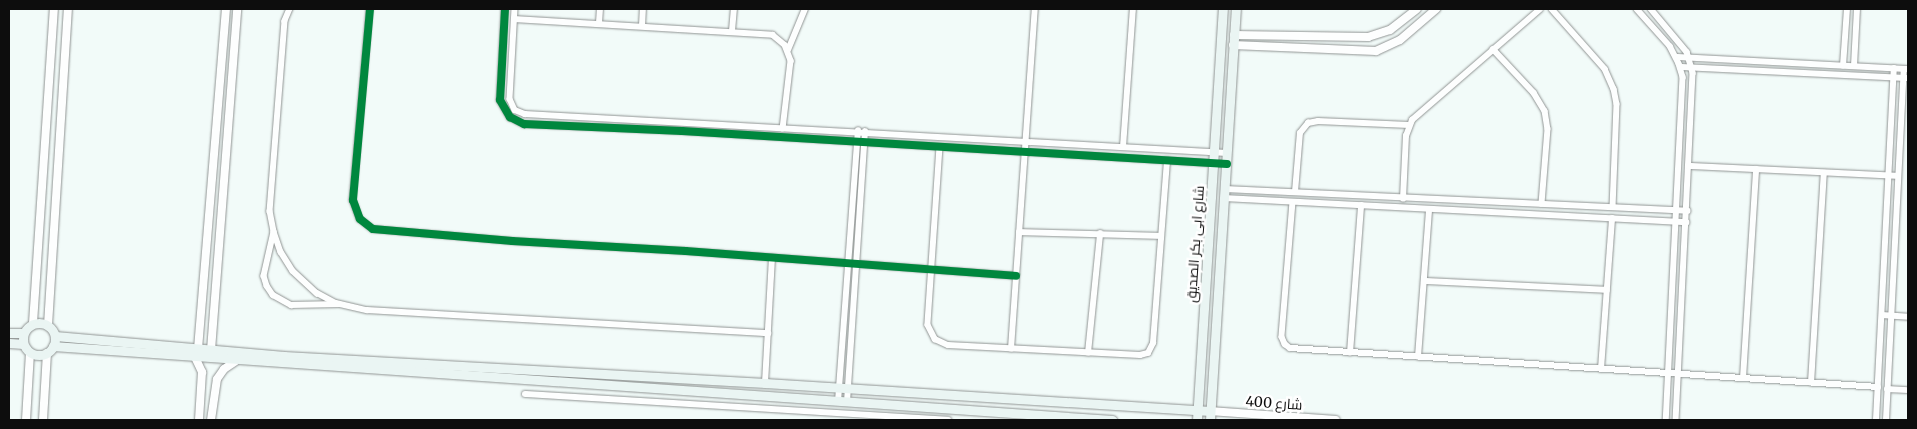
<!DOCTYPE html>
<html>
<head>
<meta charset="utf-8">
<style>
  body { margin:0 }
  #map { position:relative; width:1917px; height:429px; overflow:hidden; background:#f2fbf9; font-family:Merriweather,Cairo,serif }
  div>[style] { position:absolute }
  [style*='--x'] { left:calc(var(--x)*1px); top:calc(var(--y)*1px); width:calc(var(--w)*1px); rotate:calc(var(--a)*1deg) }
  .roads { filter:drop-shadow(0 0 1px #909493) drop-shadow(0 0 1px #909493) }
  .minor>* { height:5.5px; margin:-2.75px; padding:0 2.75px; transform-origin:2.75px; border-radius:2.75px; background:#fdfefe }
  .tertiary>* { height:8px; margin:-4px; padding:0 4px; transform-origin:4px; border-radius:4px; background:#fdfefe }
  .secondary>* { height:9px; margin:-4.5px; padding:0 4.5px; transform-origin:4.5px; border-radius:4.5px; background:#eaf5f3 }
  .secondary>.ring { margin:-4.5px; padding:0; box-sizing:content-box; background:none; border:9px solid #eaf5f3; border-radius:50% }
  .cycleway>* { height:8px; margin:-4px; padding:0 4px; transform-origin:4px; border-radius:4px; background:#00873e }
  span { translate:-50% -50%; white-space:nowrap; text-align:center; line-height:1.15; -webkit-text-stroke:5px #fff; paint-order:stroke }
  .street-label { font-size:14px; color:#0d0d0d }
  .frame { position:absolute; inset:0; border:10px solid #0d0d0d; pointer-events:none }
</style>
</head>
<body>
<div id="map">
  <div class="roads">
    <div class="minor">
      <i style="--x:290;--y:9;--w:13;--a:113"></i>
      <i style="--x:285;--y:21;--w:191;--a:94.5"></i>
      <i style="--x:270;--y:211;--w:21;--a:79"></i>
      <i style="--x:274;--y:232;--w:21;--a:71"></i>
      <i style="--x:281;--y:252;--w:22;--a:58"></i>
      <i style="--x:293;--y:271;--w:33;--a:43"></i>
      <i style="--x:317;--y:293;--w:21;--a:28"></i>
      <i style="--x:336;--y:303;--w:32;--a:13"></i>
      <i style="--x:367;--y:310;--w:402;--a:3.3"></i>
      <i style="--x:370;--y:9;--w:192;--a:95.1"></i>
      <i style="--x:353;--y:200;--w:20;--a:70"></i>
      <i style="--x:360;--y:219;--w:16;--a:38"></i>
      <i style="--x:373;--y:229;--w:140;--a:4.9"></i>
      <i style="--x:512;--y:241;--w:174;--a:3.3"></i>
      <i style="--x:686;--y:251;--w:331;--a:4.3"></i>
      <i style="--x:505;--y:9;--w:91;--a:93.1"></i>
      <i style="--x:500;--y:100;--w:20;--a:60"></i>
      <i style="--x:510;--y:117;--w:16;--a:27"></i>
      <i style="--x:524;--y:124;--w:158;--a:2.5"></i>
      <i style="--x:682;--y:131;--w:546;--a:3.47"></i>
      <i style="--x:515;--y:9;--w:90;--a:93.2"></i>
      <i style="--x:510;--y:99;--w:12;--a:66"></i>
      <i style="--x:515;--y:110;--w:11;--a:22"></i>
      <i style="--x:525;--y:114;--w:703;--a:3.18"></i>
      <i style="--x:1552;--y:9;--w:80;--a:48.5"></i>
      <i style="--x:1605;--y:69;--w:22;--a:66"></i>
      <i style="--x:1614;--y:89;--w:15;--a:79"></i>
      <i style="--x:1617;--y:104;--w:103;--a:92.2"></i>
      <i style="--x:1637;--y:9;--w:50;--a:48.3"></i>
      <i style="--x:1670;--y:46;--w:20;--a:63"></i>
      <i style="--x:1679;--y:64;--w:14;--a:73"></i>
      <i style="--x:1683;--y:77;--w:343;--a:92.8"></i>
      <i style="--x:1651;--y:9;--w:56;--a:50.1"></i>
      <i style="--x:1687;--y:52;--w:22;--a:74"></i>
      <i style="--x:1693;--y:73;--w:347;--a:92.8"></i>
      <i style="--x:514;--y:19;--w:259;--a:3.5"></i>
      <i style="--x:773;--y:35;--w:16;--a:40"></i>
      <i style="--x:785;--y:45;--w:17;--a:69"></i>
      <i style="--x:791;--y:61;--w:68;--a:96.7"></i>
      <i style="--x:599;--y:23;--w:14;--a:-86"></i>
      <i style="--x:642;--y:26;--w:17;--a:-87"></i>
      <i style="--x:732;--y:31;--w:22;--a:-85"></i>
      <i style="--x:1493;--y:49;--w:60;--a:47"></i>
      <i style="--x:1534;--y:93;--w:21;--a:59"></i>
      <i style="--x:1545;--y:111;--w:18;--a:81"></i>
      <i style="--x:1548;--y:129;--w:75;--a:94.6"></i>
      <i style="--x:788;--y:50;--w:44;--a:-67.5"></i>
      <i style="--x:1676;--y:57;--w:232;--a:3"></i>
      <i style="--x:1843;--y:66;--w:57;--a:-86"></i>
      <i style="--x:1854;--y:66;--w:57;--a:-87"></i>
      <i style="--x:1680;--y:67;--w:228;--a:2.8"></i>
      <i style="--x:940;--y:147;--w:178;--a:93.9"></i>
      <i style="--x:928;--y:325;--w:16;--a:63"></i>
      <i style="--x:935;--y:339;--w:14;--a:25"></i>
      <i style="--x:948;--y:345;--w:192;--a:3"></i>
      <i style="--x:1140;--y:355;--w:8;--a:-14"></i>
      <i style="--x:1148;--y:353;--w:11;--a:-63"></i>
      <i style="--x:1153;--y:343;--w:183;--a:-85.6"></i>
      <i style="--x:1123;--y:147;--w:138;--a:-85.9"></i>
      <i style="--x:1689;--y:166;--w:209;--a:2.7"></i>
      <i style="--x:1225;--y:189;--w:463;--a:2.7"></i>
      <i style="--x:1295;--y:192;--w:59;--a:-85.2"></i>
      <i style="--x:1300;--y:133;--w:13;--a:-51"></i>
      <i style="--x:1308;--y:123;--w:10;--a:-11"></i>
      <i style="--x:1318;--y:121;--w:91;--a:2.5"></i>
      <i style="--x:1224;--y:198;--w:463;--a:3"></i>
      <i style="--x:1403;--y:199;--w:63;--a:-87.3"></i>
      <i style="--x:1406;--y:136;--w:17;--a:-69"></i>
      <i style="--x:1412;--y:120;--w:169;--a:-40.9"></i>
      <i style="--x:1293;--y:202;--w:135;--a:94.7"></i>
      <i style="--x:1282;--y:337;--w:8;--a:67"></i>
      <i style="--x:1285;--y:344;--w:6;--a:39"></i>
      <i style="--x:1290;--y:348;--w:589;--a:3.79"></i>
      <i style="--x:274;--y:232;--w:45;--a:102.8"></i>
      <i style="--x:264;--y:276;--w:10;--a:73"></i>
      <i style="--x:267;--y:286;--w:11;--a:56"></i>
      <i style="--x:273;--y:295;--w:21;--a:29"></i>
      <i style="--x:291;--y:305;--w:48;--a:-1.2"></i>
      <i style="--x:1019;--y:232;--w:142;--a:1.6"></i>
      <i style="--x:1424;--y:281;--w:183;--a:2.8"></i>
      <i style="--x:1882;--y:315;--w:26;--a:4"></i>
      <i style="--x:1011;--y:349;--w:341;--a:-86"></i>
      <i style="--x:1088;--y:353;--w:120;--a:-84.2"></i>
      <i style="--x:1350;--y:353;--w:148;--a:-85.7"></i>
      <i style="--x:1418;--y:357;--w:148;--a:-85.7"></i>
      <i style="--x:1601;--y:369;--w:151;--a:-85.8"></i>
      <i style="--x:1743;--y:378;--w:209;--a:-86.4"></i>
      <i style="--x:765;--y:383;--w:125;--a:-86.8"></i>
      <i style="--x:1811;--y:383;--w:210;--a:-86.5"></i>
      <i style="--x:1887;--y:389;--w:21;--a:3"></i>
      <i style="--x:525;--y:394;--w:424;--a:3.5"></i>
      <i style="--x:838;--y:402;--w:272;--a:-85.8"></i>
      <i style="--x:847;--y:402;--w:271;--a:-86.2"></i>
      <i style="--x:1876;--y:420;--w:352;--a:-87.1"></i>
      <i style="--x:1886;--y:420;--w:351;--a:-87.1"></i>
    </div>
    <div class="tertiary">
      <i style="--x:1234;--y:35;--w:134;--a:0.9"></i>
      <i style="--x:1368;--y:37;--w:23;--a:-18"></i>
      <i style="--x:1390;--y:30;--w:34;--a:-38"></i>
      <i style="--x:1233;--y:45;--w:143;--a:2.4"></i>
      <i style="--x:1376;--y:51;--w:26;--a:-25"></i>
      <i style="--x:1400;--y:40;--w:48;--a:-40.7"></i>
      <i style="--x:33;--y:323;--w:315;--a:-86.2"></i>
      <i style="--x:48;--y:325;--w:317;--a:-86.4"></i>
      <i style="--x:198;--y:349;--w:341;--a:-85.3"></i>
      <i style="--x:211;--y:350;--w:342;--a:-85.6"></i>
      <i style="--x:195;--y:357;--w:17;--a:65"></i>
      <i style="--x:202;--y:372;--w:48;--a:93.6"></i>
      <i style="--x:1210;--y:411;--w:126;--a:4.1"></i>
      <i style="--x:26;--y:420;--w:67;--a:-86.6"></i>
      <i style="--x:43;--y:420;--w:67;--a:-86.6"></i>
      <i style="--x:211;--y:420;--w:41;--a:-81.7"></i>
      <i style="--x:217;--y:379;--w:12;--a:-55"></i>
      <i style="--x:224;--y:369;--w:14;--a:-34"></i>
    </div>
    <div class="secondary">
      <i class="ring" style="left:23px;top:323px;width:23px;height:23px"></i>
      <i style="--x:9;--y:333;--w:14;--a:0"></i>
      <i style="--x:55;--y:336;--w:230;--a:5"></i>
      <i style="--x:284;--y:356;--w:482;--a:3.2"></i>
      <i style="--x:765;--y:383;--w:446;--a:3.6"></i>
      <i style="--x:9;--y:343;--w:14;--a:4"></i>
      <i style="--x:53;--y:346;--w:1062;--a:4"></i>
      <i style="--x:1197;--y:420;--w:412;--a:-86.4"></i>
      <i style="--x:1210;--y:420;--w:412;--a:-86.4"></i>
    </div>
  </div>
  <div class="cycleway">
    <i style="--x:370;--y:9;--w:192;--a:95.1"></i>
    <i style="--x:353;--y:200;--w:20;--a:70"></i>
    <i style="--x:360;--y:219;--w:16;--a:38"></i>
    <i style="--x:373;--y:229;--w:140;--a:4.9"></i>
    <i style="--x:512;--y:241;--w:174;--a:3.3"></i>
    <i style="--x:686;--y:251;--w:331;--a:4.3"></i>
    <i style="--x:505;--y:9;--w:91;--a:93.1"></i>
    <i style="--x:500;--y:100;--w:20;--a:60"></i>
    <i style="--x:510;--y:117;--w:16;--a:27"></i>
    <i style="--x:524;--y:124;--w:158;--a:2.5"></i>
    <i style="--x:682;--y:131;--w:546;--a:3.47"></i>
  </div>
  <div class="street-label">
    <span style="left:1195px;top:244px;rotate:-86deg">شارع ابى بكر الصديق</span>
    <span style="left:1274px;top:403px;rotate:4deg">شارع 400</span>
  </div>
  <div class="frame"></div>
</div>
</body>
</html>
